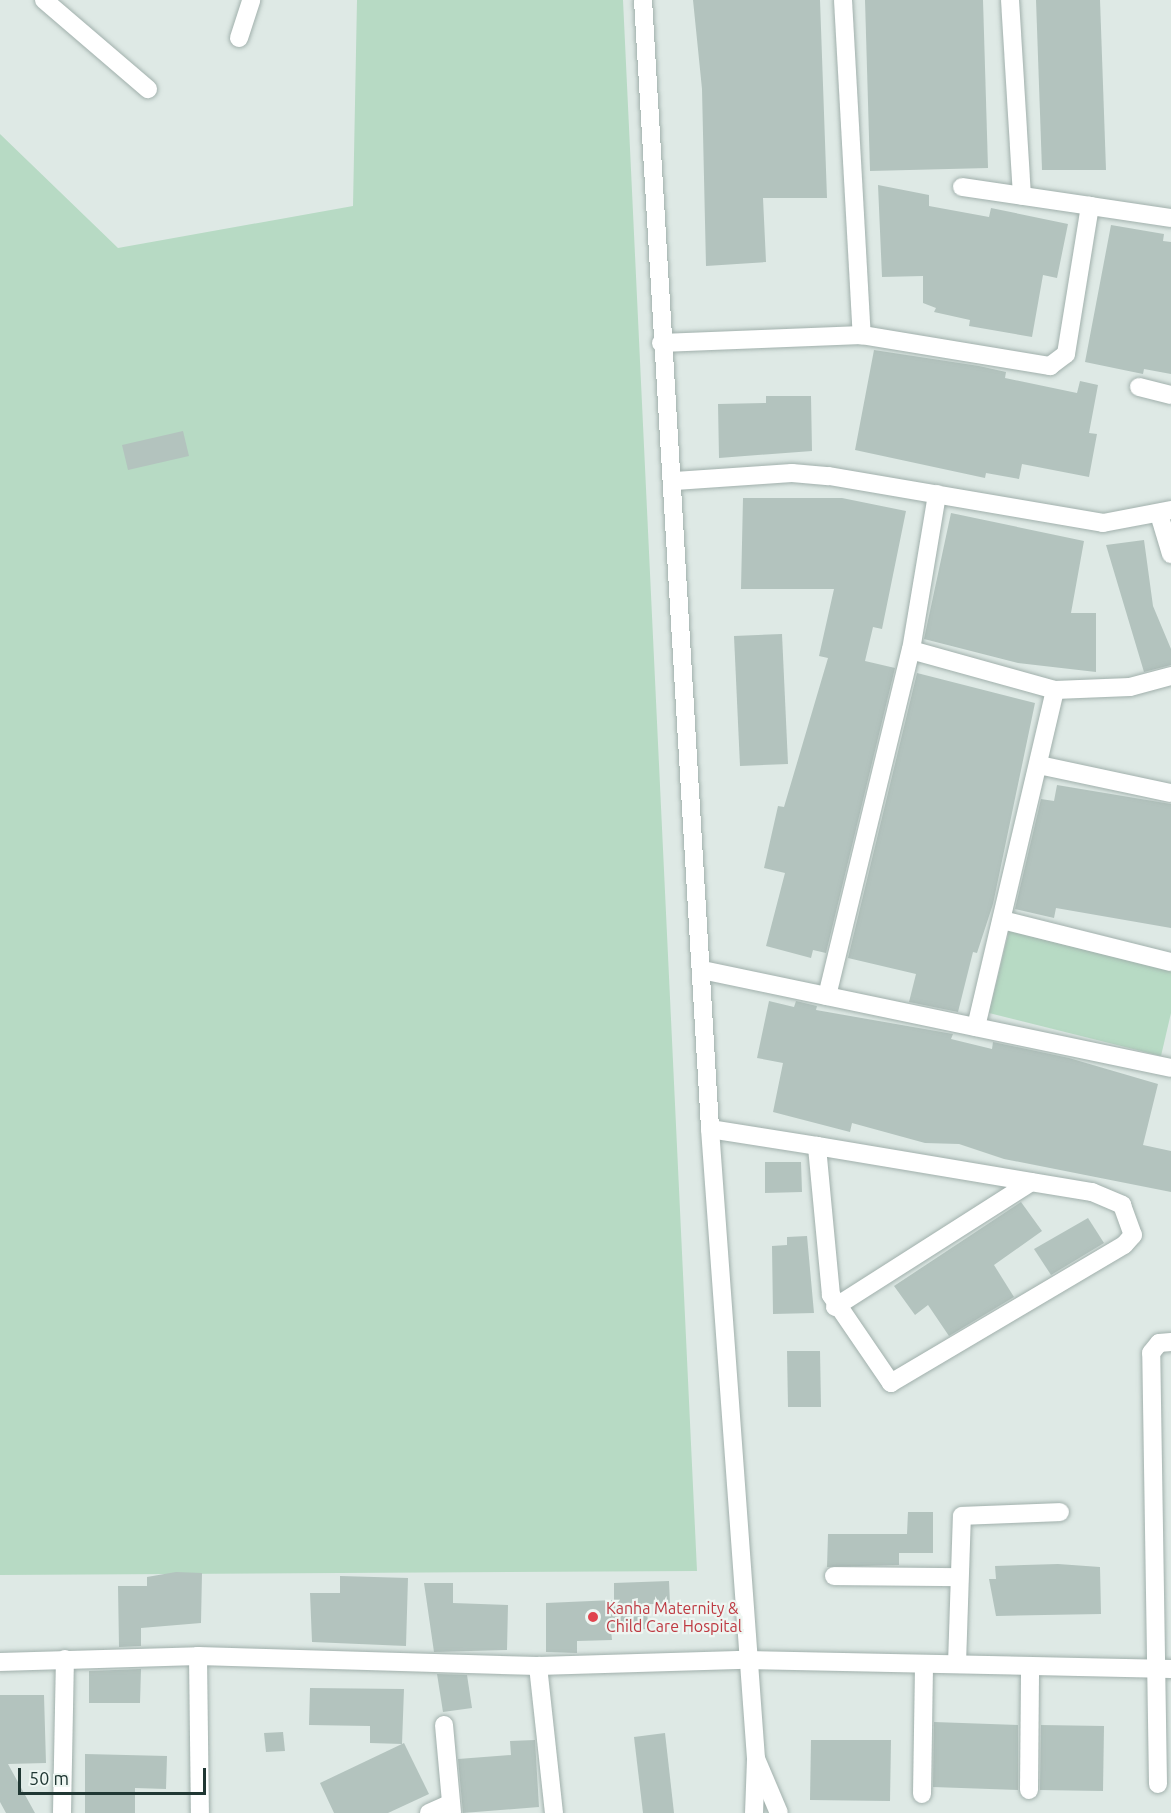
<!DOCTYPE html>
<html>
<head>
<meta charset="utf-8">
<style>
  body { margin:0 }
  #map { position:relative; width:1171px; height:1813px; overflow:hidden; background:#dee9e5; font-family:Ubuntu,sans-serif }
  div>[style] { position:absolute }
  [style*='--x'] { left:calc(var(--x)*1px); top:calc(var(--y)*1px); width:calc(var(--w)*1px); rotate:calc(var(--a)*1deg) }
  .green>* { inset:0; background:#b7dac4 }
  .building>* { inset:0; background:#b3c3be }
  .roads { filter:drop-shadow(0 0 2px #a1b0ac) drop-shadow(0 0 2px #a1b0ac) }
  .minor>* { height:18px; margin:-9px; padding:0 9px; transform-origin:9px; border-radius:9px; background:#fff }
  .dots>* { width:16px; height:16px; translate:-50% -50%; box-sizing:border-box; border:3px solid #eef6f2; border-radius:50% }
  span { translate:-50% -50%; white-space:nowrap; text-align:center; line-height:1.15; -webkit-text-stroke:4.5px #eef6f2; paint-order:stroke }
  .health-label { font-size:16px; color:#be3a42 }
  .left { translate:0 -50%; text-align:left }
  .scale { position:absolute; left:18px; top:1768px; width:188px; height:27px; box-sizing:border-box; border:3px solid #203733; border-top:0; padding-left:8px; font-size:18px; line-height:21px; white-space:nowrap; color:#203733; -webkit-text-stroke:4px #eef6f2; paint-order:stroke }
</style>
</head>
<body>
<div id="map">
  <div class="green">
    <i style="clip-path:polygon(357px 0,623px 0,697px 1571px,0 1575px,0 134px,118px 248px,353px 206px)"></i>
    <i style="clip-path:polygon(1009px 931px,1171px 971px,1171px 1013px,1161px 1056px,989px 1013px)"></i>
  </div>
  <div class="building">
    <i style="clip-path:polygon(693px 0,820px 0,827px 198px,763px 198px,766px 262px,706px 266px,702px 89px)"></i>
    <i style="clip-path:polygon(865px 0,983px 0,988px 168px,870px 171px)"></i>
    <i style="clip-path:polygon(1036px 0,1100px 0,1106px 170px,1042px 170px)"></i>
    <i style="clip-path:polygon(878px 185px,929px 195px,929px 206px,989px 217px,991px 208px,1068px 224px,1057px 278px,1043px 275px,1032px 337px,969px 326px,970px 320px,934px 312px,936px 308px,923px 303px,923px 276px,882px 277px)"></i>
    <i style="clip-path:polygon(1111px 225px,1164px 234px,1163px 241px,1171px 242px,1171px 374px,1144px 369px,1143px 374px,1085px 362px)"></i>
    <i style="clip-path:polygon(874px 350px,979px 366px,1006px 372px,1005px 378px,1077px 393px,1080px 381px,1098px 385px,1089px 433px,1097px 434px,1089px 477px,1022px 464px,1019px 479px,986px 473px,985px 478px,855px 450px)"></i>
    <i style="clip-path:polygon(766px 396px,811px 396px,812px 451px,719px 458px,718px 404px,766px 403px)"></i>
    <i style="clip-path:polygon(183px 431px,189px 456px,128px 470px,122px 445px)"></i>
    <i style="clip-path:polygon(743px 498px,842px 498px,906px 511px,882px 629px,873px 627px,865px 661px,895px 668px,826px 953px,813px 950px,811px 958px,766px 946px,785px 873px,764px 868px,778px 806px,784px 807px,828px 658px,819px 656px,834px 589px,741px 589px)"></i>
    <i style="clip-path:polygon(951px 513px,1084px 541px,1071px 613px,1096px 613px,1096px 672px,1018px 663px,924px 639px)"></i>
    <i style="clip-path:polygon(1144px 540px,1153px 606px,1171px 649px,1171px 665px,1144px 672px,1106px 545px)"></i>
    <i style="clip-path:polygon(782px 634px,788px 764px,740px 766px,734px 636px)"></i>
    <i style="clip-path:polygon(917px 673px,1035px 703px,993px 904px,977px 953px,973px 952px,958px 1012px,909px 1002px,916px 974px,848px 958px)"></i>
    <i style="clip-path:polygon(1057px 785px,1171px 804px,1171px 928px,1056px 908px,1054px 918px,1015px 909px,1041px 799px,1054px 801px)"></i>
    <i style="clip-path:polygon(769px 1001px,794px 1007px,796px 1001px,817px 1006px,816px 1010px,953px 1034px,951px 1039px,992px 1049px,993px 1042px,1069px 1058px,1158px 1084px,1143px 1145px,1171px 1151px,1171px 1192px,1004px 1159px,959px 1144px,925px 1143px,852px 1123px,850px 1132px,773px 1112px,783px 1063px,757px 1058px)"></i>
    <i style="clip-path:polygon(765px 1162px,801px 1162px,802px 1192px,765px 1193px)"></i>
    <i style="clip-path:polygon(1021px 1202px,1042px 1231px,994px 1265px,1014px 1297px,949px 1336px,928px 1305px,915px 1315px,894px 1286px)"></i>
    <i style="clip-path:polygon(1088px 1218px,1104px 1243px,1051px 1275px,1034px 1249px)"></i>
    <i style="clip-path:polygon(807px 1236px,814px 1313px,773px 1314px,772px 1246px,787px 1245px,787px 1237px)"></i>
    <i style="clip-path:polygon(787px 1351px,820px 1351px,821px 1407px,788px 1407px)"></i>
    <i style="clip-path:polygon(908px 1512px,933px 1512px,933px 1553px,899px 1553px,899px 1565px,827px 1567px,828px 1534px,907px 1534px)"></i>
    <i style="clip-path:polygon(1058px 1564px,1100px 1567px,1101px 1614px,996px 1616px,989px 1579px,996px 1579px,995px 1566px)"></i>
    <i style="clip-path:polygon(176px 1572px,202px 1573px,201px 1623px,141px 1628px,141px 1646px,119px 1647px,118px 1586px,147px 1586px,147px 1577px)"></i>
    <i style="clip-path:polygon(340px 1576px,408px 1578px,406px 1646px,312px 1642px,310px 1593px,340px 1593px)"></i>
    <i style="clip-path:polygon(669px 1581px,670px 1604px,647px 1604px,648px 1629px,611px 1630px,612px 1640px,577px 1641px,577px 1653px,546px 1652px,546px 1603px,614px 1600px,614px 1583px)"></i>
    <i style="clip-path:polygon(424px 1583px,453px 1583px,453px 1603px,508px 1605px,507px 1650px,434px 1652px)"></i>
    <i style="clip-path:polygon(141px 1669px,140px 1703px,89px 1703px,89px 1671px)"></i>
    <i style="clip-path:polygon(437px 1674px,467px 1675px,472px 1708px,443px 1712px)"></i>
    <i style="clip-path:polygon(310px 1688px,404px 1689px,402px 1744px,370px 1743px,370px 1726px,309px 1725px)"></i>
    <i style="clip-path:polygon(0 1695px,44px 1695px,46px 1763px,8px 1764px,35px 1813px,6px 1813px,0 1802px)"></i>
    <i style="clip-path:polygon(934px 1722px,1018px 1725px,1018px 1790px,933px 1787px)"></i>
    <i style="clip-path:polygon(1041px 1725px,1104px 1726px,1103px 1791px,1040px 1790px)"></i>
    <i style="clip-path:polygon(283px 1732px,285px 1751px,266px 1752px,264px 1733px)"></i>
    <i style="clip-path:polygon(665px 1733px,674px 1813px,643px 1813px,634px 1737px)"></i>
    <i style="clip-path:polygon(535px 1740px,539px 1807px,463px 1813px,458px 1759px,511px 1755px,510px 1741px)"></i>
    <i style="clip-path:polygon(811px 1740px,891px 1740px,890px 1801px,810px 1800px)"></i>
    <i style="clip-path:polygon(404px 1743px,429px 1794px,388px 1813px,334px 1813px,320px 1783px)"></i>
    <i style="clip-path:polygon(85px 1754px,167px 1756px,166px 1789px,135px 1788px,135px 1813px,85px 1813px)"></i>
  </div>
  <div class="roads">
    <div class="minor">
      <i style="--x:44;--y:0;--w:137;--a:40.6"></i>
      <i style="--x:643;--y:0;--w:1131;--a:86.6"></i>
      <i style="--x:710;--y:1129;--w:632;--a:85.82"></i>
      <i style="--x:756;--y:1759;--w:54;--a:92.1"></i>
      <i style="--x:843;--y:0;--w:336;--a:86.8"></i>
      <i style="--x:1010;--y:0;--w:196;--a:86.5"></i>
      <i style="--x:239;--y:38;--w:40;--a:-72"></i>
      <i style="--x:962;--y:187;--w:129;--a:8.4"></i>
      <i style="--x:661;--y:343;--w:201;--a:-2.3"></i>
      <i style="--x:862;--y:335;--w:191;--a:9.4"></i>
      <i style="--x:1050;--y:366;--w:20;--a:-37"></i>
      <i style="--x:1066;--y:354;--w:150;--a:-80.8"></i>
      <i style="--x:1090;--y:206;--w:82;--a:8.4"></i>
      <i style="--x:1139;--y:387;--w:33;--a:14"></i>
      <i style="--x:675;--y:481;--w:117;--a:-3.9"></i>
      <i style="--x:792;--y:473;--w:37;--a:5"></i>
      <i style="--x:829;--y:476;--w:278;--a:9.7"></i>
      <i style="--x:1103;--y:523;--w:69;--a:-10.8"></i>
      <i style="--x:1159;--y:514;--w:42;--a:73.3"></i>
      <i style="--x:911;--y:650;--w:149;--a:15.5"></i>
      <i style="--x:1055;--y:690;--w:75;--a:-2.3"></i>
      <i style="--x:1130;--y:687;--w:42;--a:-15"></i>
      <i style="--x:1039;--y:765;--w:135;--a:12"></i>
      <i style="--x:1002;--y:920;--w:174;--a:14"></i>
      <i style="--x:702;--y:970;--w:479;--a:11.8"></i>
      <i style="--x:827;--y:996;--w:356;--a:-76.4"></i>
      <i style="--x:911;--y:650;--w:158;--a:-80.5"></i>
      <i style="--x:976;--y:1027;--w:346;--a:-76.8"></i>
      <i style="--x:710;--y:1129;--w:108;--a:9"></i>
      <i style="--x:817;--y:1146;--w:217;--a:9.5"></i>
      <i style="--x:1031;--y:1182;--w:62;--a:9.3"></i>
      <i style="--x:1092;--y:1192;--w:33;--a:23"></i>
      <i style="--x:1122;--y:1205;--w:32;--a:70"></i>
      <i style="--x:1133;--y:1235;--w:13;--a:132"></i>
      <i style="--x:1124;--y:1245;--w:271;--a:149.4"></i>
      <i style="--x:891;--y:1383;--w:107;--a:-124.3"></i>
      <i style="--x:831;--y:1295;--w:150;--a:-95.4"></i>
      <i style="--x:835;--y:1307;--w:232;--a:-32.5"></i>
      <i style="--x:834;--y:1576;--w:125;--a:0.5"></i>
      <i style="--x:198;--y:1656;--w:157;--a:89.3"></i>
      <i style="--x:0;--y:1662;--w:198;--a:-1.7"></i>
      <i style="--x:198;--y:1656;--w:340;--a:1.7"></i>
      <i style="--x:538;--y:1666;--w:208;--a:-1.7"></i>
      <i style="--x:746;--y:1660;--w:425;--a:1.2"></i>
      <i style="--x:957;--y:1664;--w:148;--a:-88.1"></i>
      <i style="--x:962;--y:1516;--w:98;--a:-2.3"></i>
      <i style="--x:538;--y:1666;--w:148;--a:83.8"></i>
      <i style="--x:444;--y:1725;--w:88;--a:84.8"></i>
      <i style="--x:757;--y:1761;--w:56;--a:67.1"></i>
      <i style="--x:1158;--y:1784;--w:431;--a:-90.9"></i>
      <i style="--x:1151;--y:1353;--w:13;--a:-51"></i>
      <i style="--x:1159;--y:1343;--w:12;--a:-5"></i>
      <i style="--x:1029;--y:1790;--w:124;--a:-89.5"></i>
      <i style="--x:922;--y:1794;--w:130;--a:-89.1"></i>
      <i style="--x:62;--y:1813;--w:154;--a:-88.9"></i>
      <i style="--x:429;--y:1813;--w:24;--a:-24"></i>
    </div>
  </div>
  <div class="dots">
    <i style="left:593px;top:1617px;background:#e0444e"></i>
  </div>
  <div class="health-label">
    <span class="left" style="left:606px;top:1617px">Kanha Maternity &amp;<br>Child Care Hospital</span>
  </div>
  <div class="scale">50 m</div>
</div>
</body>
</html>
